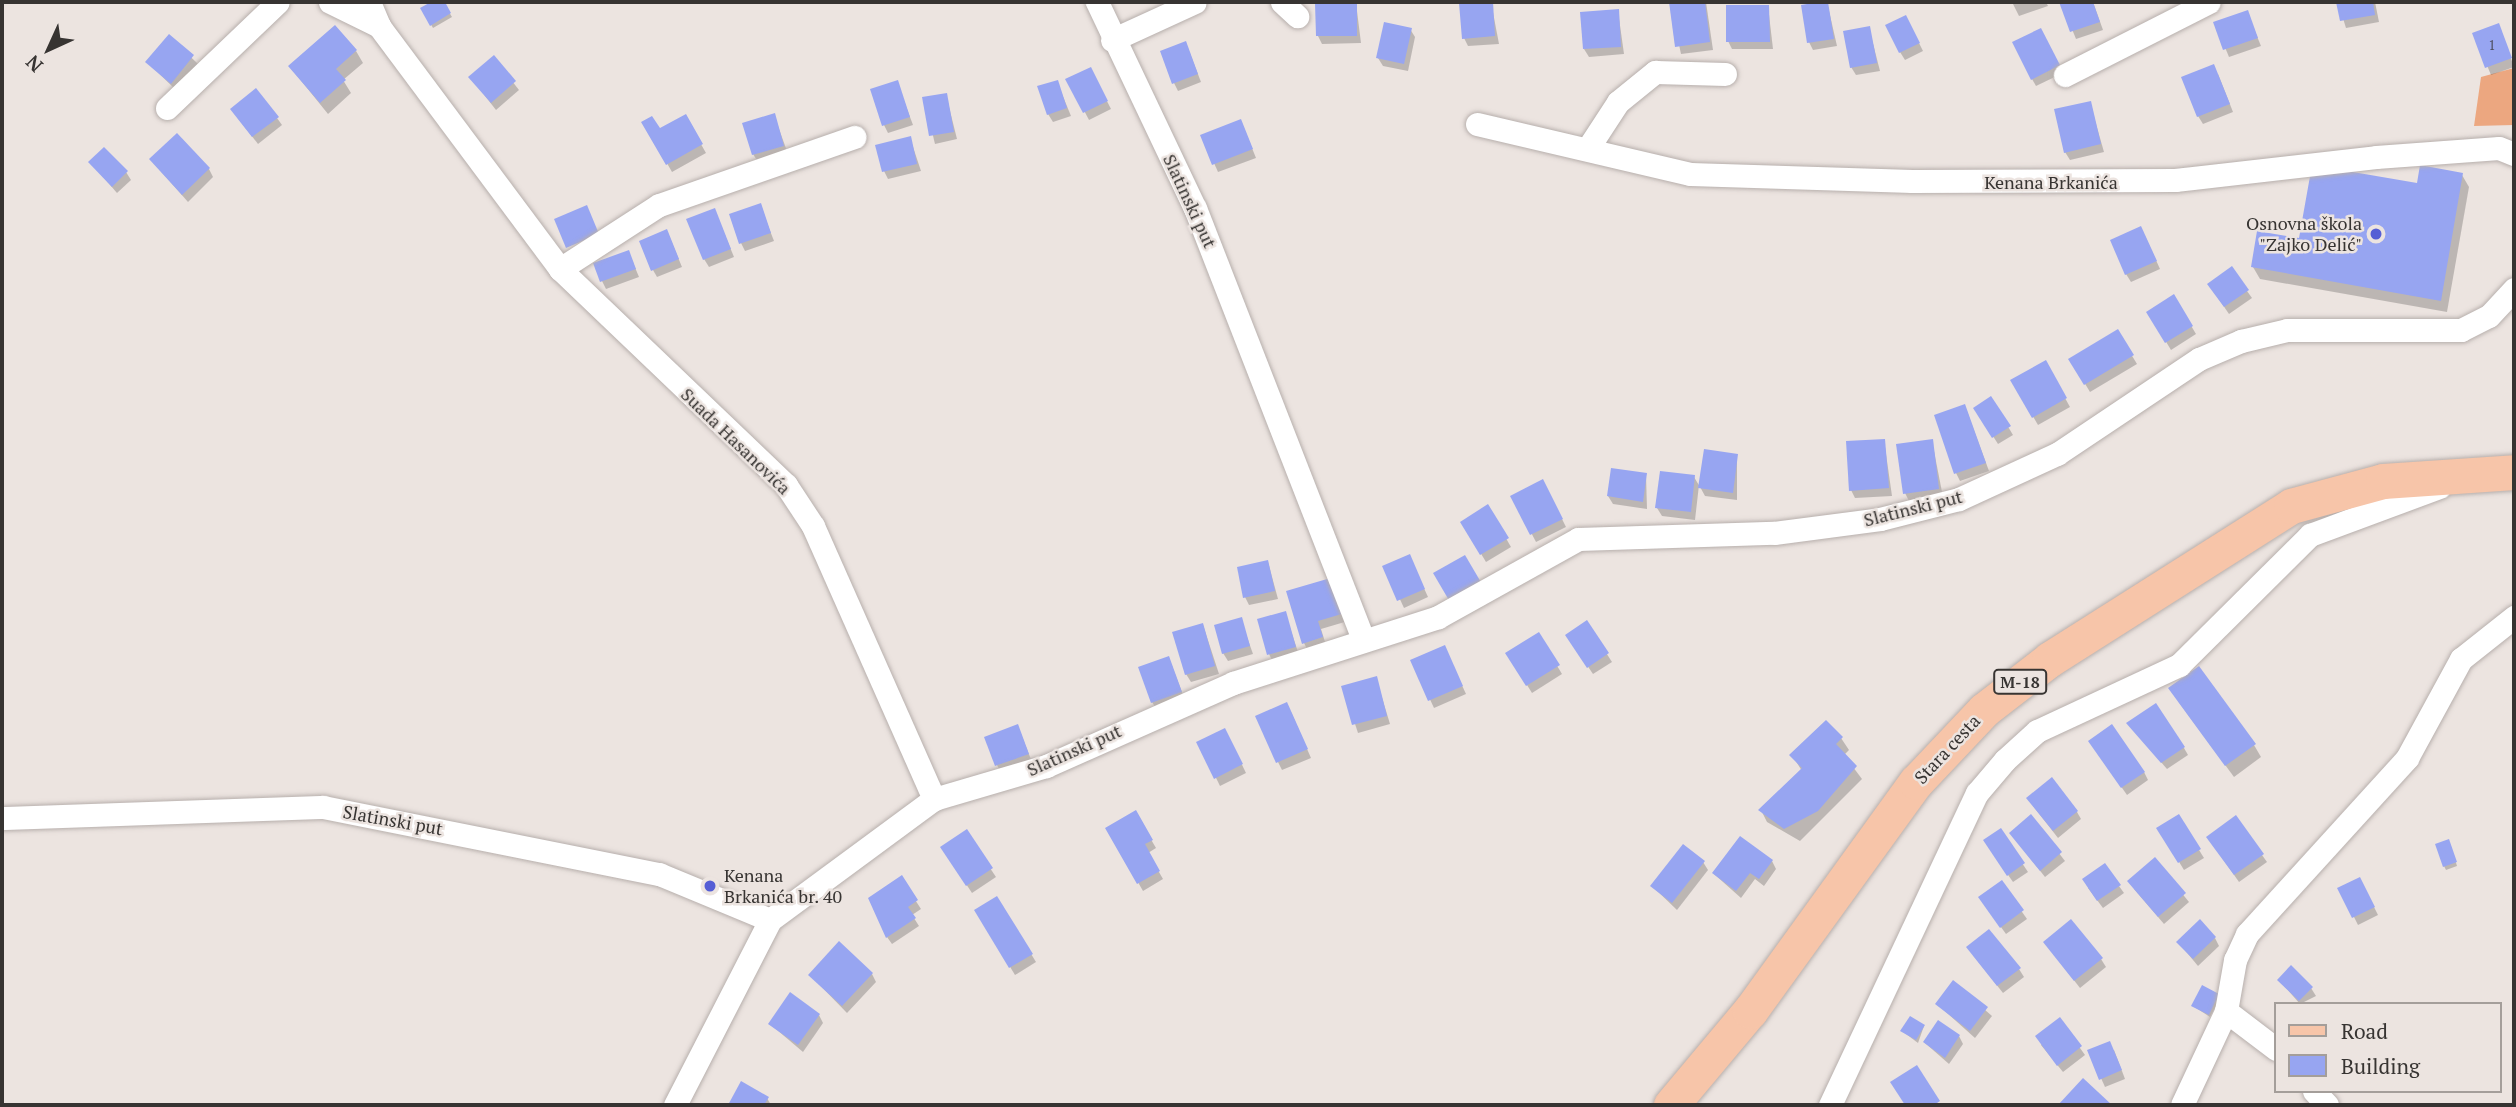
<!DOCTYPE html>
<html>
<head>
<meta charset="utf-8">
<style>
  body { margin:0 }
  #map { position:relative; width:2516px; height:1107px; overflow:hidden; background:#ece4e0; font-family:"PT Serif",serif }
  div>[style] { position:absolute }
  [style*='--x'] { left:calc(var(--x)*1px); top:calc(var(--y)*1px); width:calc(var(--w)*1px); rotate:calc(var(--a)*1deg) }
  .green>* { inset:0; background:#eca780 }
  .shadow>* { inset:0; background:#0003 }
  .building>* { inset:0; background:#97a5f1 }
  .roads { filter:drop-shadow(0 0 2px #b7afac) drop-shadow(0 0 2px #b7afac) }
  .street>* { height:23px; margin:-11.5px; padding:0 11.5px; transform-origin:11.5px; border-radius:11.5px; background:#fff }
  .primary>* { height:35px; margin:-17.5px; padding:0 17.5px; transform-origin:17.5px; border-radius:17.5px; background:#f7c5a9 }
  .dots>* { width:19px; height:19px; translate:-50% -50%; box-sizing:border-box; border:4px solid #ece4e0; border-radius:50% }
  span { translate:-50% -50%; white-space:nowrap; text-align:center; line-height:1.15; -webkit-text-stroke:5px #ece4e0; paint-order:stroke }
  .number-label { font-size:14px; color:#4f5062 }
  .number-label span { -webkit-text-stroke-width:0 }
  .shield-label span { padding:2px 5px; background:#ece4e0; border:2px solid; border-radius:5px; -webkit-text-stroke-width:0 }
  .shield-label { font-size:16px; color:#373432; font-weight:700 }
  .street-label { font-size:18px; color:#373432 }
  .poi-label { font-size:18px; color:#373432 }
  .right { translate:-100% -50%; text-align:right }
  .left { translate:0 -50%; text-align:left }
  .frame { position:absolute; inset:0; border:4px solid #373432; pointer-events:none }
  .legend { position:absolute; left:2274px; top:1002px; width:228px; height:91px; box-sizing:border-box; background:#ece4e0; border:2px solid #a49e9a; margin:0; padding:9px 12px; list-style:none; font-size:21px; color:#373432 }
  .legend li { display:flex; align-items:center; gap:14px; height:35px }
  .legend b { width:35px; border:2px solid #a49e9a }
  .north { position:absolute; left:14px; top:14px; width:70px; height:70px; -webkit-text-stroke:5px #ece4e0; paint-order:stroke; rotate:225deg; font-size:19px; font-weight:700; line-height:28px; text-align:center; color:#373432 }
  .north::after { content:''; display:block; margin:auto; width:24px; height:32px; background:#373432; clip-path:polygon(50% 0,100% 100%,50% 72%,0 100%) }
</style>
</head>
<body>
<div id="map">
  <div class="green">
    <i style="clip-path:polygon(2514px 68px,2514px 125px,2474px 126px,2481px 77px)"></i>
  </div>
  <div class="shadow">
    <i style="clip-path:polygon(435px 2px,443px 2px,452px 17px,433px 28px,422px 9px)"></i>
    <i style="clip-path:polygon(1491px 2px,1499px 44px,1468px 46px,1464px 38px)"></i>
    <i style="clip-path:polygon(1670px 2px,1706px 2px,1713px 50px,1681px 54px)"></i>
    <i style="clip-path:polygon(1827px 2px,1837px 46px,1813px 50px,1809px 42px)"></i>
    <i style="clip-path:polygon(2012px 2px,2046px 2px,2048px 6px,2019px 16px)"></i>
    <i style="clip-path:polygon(2061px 2px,2093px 2px,2103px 30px,2076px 39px)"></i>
    <i style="clip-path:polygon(2338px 2px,2375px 2px,2379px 22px,2346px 28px)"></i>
    <i style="clip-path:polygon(1356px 3px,1361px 43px,1322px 44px,1318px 36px)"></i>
    <i style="clip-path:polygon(1768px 6px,1773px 49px,1732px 49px,1728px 41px)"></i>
    <i style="clip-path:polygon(1618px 11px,1624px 54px,1589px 57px,1584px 49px)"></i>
    <i style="clip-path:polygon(2247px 12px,2261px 46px,2229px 57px,2215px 23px)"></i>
    <i style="clip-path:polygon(1910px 25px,1923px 51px,1905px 60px,1900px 52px)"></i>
    <i style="clip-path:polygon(1869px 28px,1880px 71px,1856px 75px,1851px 67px)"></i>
    <i style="clip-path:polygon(1410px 29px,1415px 37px,1408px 71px,1383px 66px,1378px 58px)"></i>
    <i style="clip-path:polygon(2502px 33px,2514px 67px,2491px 75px,2474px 34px)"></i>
    <i style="clip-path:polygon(169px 36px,198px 64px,176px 90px,147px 62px)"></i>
    <i style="clip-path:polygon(2045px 38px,2063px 73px,2036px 86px,2032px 79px)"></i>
    <i style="clip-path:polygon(356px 51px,363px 63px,343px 80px,351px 93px,328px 114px,290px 67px)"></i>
    <i style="clip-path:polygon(1189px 51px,1201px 82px,1178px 91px,1174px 83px)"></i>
    <i style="clip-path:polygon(494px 58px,519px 90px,496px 110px,471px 78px)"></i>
    <i style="clip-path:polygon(2218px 74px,2233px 112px,2203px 124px,2198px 116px)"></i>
    <i style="clip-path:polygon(1094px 76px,1111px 109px,1089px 120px,1068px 80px)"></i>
    <i style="clip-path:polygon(897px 82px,913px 125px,888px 133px,884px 125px)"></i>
    <i style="clip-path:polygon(1057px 82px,1071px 116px,1053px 122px,1048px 114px)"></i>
    <i style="clip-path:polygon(946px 95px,957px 139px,935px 144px,924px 99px)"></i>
    <i style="clip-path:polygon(2090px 103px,2104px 152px,2070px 160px,2065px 152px)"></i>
    <i style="clip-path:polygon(774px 115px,788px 154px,758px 162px,753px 154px)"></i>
    <i style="clip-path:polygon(685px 116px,706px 153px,672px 172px,644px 123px,659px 131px)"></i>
    <i style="clip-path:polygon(237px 117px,277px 118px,282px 125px,258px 144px)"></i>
    <i style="clip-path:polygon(1241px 121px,1256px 158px,1218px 172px,1202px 136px)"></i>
    <i style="clip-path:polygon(910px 138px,921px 171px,888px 179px,884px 171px)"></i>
    <i style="clip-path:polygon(151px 160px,209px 169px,213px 177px,188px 202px)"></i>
    <i style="clip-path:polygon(91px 163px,126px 172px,131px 180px,117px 193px)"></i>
    <i style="clip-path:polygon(2462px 175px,2469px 187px,2447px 312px,2260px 279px,2253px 267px,2418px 185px)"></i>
    <i style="clip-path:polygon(760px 205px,774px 241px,745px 251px,741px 243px)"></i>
    <i style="clip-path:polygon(718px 218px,734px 257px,709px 267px,704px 259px)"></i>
    <i style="clip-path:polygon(667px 231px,682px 267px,657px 277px,653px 270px)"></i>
    <i style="clip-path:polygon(2145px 236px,2160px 269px,2131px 282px,2126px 274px)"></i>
    <i style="clip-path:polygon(629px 253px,639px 277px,606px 289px,602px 281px)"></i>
    <i style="clip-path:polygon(2247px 291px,2252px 298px,2229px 314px,2214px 292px)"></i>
    <i style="clip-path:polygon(2174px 297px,2196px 334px,2171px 350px,2148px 312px)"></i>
    <i style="clip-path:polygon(2117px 331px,2137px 364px,2090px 392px,2070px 359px)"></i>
    <i style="clip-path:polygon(2045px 362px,2070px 407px,2038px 425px,2012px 381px)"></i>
    <i style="clip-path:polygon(1991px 398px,2013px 435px,1998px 444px,1975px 408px)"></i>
    <i style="clip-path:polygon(1965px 406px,1989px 471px,1960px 481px,1956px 473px)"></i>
    <i style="clip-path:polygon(1884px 440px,1892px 496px,1855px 498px,1851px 490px)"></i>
    <i style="clip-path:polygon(1932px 441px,1943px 497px,1909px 501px,1905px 493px)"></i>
    <i style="clip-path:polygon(1737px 456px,1737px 500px,1705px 496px,1699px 485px,1695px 520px,1662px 516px,1657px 508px,1694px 477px,1700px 487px)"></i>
    <i style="clip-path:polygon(1646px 475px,1647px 509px,1613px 504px,1608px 496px)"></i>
    <i style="clip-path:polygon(1547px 489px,1566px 527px,1536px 542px,1512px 496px)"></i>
    <i style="clip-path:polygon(1488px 507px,1511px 547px,1486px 562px,1462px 522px)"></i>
    <i style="clip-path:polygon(1268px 562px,1278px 599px,1249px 605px,1245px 597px)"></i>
    <i style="clip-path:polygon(1413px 564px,1428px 597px,1404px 608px,1385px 567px)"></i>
    <i style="clip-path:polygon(1333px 579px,1348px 621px,1321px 629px,1326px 645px,1308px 651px,1304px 643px)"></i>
    <i style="clip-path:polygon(1285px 613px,1299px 655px,1273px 662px,1269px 654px)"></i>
    <i style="clip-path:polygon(1241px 620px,1253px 654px,1228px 661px,1223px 653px)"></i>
    <i style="clip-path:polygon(1587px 623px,1612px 662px,1593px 674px,1572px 643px)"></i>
    <i style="clip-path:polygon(1203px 625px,1219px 674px,1191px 682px,1186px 674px)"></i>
    <i style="clip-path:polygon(1538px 634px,1562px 674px,1532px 693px,1507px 653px)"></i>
    <i style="clip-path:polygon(1448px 655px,1466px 694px,1434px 708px,1412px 661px)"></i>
    <i style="clip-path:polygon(1169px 658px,1185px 700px,1157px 710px,1152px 702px)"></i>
    <i style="clip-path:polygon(1376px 678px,1390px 724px,1358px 733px,1343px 687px)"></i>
    <i style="clip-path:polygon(2178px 701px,2254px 745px,2261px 757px,2234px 777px)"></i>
    <i style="clip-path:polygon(1291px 712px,1311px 758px,1282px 770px,1278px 762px)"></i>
    <i style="clip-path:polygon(2128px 724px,2184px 748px,2188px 755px,2167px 769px)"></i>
    <i style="clip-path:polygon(1021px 734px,1032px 762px,1001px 773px,997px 765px)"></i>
    <i style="clip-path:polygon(1229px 738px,1246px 773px,1220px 786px,1199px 743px)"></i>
    <i style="clip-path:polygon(1841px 738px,1849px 750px,1844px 755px,1862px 779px,1800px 841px,1767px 822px,1761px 810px,1802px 771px,1792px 755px)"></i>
    <i style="clip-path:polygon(2095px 749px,2144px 772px,2148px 780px,2127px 795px)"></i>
    <i style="clip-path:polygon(2033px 806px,2077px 812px,2081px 819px,2058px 838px)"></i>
    <i style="clip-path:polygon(1135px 812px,1156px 848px,1148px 853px,1163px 879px,1143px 891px,1107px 828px)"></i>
    <i style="clip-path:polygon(2178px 816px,2204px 858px,2184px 870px,2159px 829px)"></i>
    <i style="clip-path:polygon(2031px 817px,2065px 861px,2045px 877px,2011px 834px)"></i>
    <i style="clip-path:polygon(2000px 830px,2028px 872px,2013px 882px,1990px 849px)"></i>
    <i style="clip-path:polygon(966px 832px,996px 877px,972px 893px,947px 855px)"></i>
    <i style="clip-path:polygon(2450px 844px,2457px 866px,2446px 870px,2444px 866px)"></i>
    <i style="clip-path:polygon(2213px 845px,2262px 855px,2267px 862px,2239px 882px)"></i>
    <i style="clip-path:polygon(2155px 860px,2189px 902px,2164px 924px,2134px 889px)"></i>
    <i style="clip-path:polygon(1772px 861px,1776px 869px,1764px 886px,1755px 879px,1741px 898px,1714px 874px)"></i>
    <i style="clip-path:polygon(1703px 862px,1708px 870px,1677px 910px,1652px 886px)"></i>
    <i style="clip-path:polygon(901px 878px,921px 909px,912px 915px,919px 926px,892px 944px,887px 937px)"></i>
    <i style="clip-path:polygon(2001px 882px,2027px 919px,2006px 934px,1985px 905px)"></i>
    <i style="clip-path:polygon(2119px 886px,2124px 893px,2103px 908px,2088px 888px)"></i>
    <i style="clip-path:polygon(2364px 887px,2378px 915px,2358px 925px,2340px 889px)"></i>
    <i style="clip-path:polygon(997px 898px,1036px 962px,1015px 975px,976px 911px)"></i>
    <i style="clip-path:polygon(2215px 938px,2219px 946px,2198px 966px,2178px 942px)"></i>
    <i style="clip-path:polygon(2045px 943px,2101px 959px,2106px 967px,2080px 988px)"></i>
    <i style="clip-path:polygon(1973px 955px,2019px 969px,2024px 977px,2003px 993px)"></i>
    <i style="clip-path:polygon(872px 974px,876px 982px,847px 1013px,810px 975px)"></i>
    <i style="clip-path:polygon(2279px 980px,2311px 988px,2316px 996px,2300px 1004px)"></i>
    <i style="clip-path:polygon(1953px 982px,1992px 1016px,1975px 1038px,1937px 1004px)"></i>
    <i style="clip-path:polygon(2202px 987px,2220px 998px,2210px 1017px,2193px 1006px)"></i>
    <i style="clip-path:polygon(819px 1015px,823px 1023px,803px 1052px,770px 1024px)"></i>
    <i style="clip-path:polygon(2060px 1020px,2085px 1055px,2063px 1072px,2041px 1045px)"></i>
    <i style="clip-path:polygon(1924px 1026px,1918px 1043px,1902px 1031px)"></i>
    <i style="clip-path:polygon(1959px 1036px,1963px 1044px,1949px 1064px,1925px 1043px)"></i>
    <i style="clip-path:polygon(2114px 1050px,2125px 1079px,2105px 1087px,2089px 1051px)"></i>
    <i style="clip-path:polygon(742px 1084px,767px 1098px,771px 1105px,730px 1105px)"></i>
  </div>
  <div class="building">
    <i style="clip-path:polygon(431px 2px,445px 2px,451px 13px,430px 26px,420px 8px)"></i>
    <i style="clip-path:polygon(1357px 2px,1357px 36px,1316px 36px,1315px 3px)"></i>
    <i style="clip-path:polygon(1493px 2px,1495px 36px,1462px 39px,1459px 3px)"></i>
    <i style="clip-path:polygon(1669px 2px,1705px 2px,1710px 42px,1675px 47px)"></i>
    <i style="clip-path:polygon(1819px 2px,1828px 2px,1834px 39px,1807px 43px,1801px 5px)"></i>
    <i style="clip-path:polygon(2059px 2px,2093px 2px,2100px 22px,2070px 32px)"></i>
    <i style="clip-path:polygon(2336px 2px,2373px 2px,2375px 15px,2340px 21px)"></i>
    <i style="clip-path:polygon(1726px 5px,1769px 5px,1770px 42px,1726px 42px)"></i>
    <i style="clip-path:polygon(1619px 9px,1621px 47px,1583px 49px,1580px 12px)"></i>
    <i style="clip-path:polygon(2248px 10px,2258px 38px,2223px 50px,2213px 22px)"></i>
    <i style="clip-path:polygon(1906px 15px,1920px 43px,1899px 53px,1885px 25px)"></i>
    <i style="clip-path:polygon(1384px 22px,1412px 28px,1404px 64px,1376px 58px)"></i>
    <i style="clip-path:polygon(2499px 23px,2512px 58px,2485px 68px,2472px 33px)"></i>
    <i style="clip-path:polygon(335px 25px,357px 50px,336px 69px,346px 80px,320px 103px,288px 66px)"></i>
    <i style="clip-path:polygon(1870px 26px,1877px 63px,1850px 68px,1843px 31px)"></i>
    <i style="clip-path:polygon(2041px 28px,2060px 65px,2031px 80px,2012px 42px)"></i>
    <i style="clip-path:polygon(169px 34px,194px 55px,171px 84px,145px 62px)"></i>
    <i style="clip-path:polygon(1186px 41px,1198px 74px,1172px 84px,1160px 51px)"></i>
    <i style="clip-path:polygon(494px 55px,516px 81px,491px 103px,468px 77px)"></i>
    <i style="clip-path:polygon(2214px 64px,2230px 104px,2197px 117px,2181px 77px)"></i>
    <i style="clip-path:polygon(1091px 67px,1108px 101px,1083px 113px,1065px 79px)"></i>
    <i style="clip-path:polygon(898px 80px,910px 117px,882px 126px,870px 89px)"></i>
    <i style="clip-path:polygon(1058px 80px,1067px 108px,1047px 115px,1037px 86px)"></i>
    <i style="clip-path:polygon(256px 88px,279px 117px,252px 137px,230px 109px)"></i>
    <i style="clip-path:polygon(947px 93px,954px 132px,929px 136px,922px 97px)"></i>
    <i style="clip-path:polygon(2091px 101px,2101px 144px,2064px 153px,2054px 109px)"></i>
    <i style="clip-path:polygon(775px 113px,784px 146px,752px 155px,742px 123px)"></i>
    <i style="clip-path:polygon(686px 114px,703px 144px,666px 165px,641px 122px,652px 116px,660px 128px)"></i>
    <i style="clip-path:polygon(1241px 119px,1253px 149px,1212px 165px,1200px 135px)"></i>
    <i style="clip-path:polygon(177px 133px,210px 168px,182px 195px,149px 159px)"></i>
    <i style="clip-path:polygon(911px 136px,917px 164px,882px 172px,875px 145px)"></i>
    <i style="clip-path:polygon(104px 147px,128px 171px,112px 187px,88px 162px)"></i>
    <i style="clip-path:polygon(2312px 165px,2417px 183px,2420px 165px,2463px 173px,2441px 301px,2251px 267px,2257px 231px,2299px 238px)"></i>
    <i style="clip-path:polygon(761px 203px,771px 233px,739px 244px,729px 214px)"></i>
    <i style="clip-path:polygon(587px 205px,599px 234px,566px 248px,554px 219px)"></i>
    <i style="clip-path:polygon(715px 208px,731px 249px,703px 260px,686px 219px)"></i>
    <i style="clip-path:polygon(2141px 226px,2157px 261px,2125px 275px,2110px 240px)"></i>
    <i style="clip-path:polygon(667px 229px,679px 259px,651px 271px,639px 241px)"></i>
    <i style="clip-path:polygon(629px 250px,636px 269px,600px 282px,593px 263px)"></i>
    <i style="clip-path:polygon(2232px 266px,2249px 290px,2224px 307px,2207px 284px)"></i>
    <i style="clip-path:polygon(2174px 294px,2193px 326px,2165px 343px,2146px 312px)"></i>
    <i style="clip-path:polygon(2118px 329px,2134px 355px,2084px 385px,2068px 359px)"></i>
    <i style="clip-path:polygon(2046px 360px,2067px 398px,2032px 418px,2010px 380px)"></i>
    <i style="clip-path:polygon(1991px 396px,2011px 426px,1992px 438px,1973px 408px)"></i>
    <i style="clip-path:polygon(1965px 404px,1986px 463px,1954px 474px,1934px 415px)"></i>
    <i style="clip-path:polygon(1885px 439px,1889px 488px,1849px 491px,1846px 441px)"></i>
    <i style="clip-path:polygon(1933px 439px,1939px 489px,1903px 494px,1896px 444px)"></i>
    <i style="clip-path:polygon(1704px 449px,1738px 454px,1733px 493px,1698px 488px)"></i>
    <i style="clip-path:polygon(1611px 468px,1647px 473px,1643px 502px,1607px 496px)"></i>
    <i style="clip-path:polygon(1660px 471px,1695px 475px,1691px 512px,1655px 508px)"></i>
    <i style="clip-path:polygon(1543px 479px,1563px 519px,1530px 535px,1510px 496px)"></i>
    <i style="clip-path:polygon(1488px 504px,1509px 538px,1480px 555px,1460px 522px)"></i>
    <i style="clip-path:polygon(1410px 554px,1425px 589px,1397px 601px,1382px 566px)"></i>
    <i style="clip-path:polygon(1465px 555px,1482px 584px,1450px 602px,1433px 573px)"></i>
    <i style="clip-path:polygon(1268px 560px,1275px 591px,1243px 598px,1237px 567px)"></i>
    <i style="clip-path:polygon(1334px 577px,1345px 613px,1318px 621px,1323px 637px,1302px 644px,1286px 591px)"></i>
    <i style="clip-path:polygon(1286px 611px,1296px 647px,1267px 655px,1257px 619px)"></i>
    <i style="clip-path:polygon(1242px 617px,1250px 646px,1222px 654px,1214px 625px)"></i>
    <i style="clip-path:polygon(1587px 620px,1609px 653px,1587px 668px,1565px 635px)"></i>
    <i style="clip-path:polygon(1203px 623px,1215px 666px,1185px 675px,1172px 632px)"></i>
    <i style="clip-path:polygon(1539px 632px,1560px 665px,1526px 686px,1505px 653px)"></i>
    <i style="clip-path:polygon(1445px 645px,1463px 686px,1428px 701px,1410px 660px)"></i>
    <i style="clip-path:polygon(1169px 656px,1182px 692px,1151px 703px,1138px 667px)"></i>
    <i style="clip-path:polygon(2199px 666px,2256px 744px,2225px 766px,2168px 688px)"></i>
    <i style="clip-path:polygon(1377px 676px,1387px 716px,1352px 725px,1341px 686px)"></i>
    <i style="clip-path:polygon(1287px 702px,1308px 749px,1276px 763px,1255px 716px)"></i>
    <i style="clip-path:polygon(2156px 703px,2185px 747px,2161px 763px,2126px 723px)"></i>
    <i style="clip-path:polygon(1826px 720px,1843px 737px,1836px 744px,1857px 766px,1818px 811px,1784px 829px,1758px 810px,1802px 768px,1789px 755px)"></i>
    <i style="clip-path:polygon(1018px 724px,1029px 754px,995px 766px,984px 737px)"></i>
    <i style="clip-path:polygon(2112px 724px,2145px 772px,2121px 788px,2088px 741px)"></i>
    <i style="clip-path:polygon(1225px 728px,1243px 764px,1214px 779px,1196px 742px)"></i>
    <i style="clip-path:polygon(2052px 777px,2078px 811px,2053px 831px,2026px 798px)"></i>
    <i style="clip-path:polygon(1136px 810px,1153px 840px,1145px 844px,1160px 871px,1137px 884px,1105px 828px)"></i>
    <i style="clip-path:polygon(2031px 814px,2062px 852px,2040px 871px,2009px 833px)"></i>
    <i style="clip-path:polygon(2179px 814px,2201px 849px,2178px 863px,2156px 828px)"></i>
    <i style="clip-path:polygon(2236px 815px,2264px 854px,2234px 875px,2206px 837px)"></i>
    <i style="clip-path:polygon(2001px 828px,2025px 863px,2007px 876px,1983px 840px)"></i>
    <i style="clip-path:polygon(967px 829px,993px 868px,966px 886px,940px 847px)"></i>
    <i style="clip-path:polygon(1740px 836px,1773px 860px,1759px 879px,1750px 873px,1736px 891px,1712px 873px)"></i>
    <i style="clip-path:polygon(2449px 839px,2457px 862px,2443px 867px,2435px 844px)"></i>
    <i style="clip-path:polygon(1683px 844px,1705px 861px,1672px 903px,1650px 886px)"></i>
    <i style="clip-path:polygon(2155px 857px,2186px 893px,2158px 917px,2127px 881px)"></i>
    <i style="clip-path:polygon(2105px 863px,2121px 885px,2097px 901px,2082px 879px)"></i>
    <i style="clip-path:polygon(902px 875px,918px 900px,908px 907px,916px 918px,886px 938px,868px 898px)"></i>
    <i style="clip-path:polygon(2360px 877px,2375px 907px,2352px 918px,2337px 888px)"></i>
    <i style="clip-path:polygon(2002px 880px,2024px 910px,2000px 928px,1978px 897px)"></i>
    <i style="clip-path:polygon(997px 896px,1033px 954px,1009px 968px,974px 910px)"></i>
    <i style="clip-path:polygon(2071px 919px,2103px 958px,2074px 981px,2043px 942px)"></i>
    <i style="clip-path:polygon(2200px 919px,2216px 937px,2193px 959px,2176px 942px)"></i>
    <i style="clip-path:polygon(1989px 929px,2021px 968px,1997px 986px,1966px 947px)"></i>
    <i style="clip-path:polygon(839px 941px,873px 973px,842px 1006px,808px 975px)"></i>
    <i style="clip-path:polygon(2291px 965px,2313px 987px,2299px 1001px,2277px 980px)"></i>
    <i style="clip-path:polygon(1953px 980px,1988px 1007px,1970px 1031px,1935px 1004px)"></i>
    <i style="clip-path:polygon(2202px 985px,2219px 994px,2209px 1015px,2191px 1006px)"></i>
    <i style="clip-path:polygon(790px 992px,820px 1014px,798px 1045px,768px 1024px)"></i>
    <i style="clip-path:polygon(1910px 1016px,1925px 1025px,1916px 1040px,1900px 1031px)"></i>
    <i style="clip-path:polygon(2060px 1017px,2082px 1046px,2057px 1066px,2035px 1036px)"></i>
    <i style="clip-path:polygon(1938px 1020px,1960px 1035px,1945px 1058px,1923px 1042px)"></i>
    <i style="clip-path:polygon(2110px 1041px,2122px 1070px,2099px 1080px,2087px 1050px)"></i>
    <i style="clip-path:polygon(1917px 1065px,1940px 1101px,1934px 1105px,1905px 1105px,1890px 1082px)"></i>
    <i style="clip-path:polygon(2083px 1078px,2112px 1105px,2058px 1105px)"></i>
    <i style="clip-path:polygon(741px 1081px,769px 1097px,764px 1105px,728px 1105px)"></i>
  </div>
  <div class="roads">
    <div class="street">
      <i style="--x:330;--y:2;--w:55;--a:26.1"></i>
      <i style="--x:369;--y:2;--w:26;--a:67"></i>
      <i style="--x:379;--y:26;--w:303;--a:53.3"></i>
      <i style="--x:560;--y:269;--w:313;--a:43.7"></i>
      <i style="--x:786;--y:485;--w:49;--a:56.6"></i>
      <i style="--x:813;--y:526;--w:299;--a:66.1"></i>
      <i style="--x:1097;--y:2;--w:228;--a:64.6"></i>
      <i style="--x:1195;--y:208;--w:464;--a:68.7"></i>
      <i style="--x:1282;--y:2;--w:21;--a:43"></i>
      <i style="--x:1112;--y:40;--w:91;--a:-24.6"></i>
      <i style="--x:2065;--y:75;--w:161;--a:-26.9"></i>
      <i style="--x:167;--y:108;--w:153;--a:-43.7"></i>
      <i style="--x:1477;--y:124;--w:219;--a:13.2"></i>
      <i style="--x:1690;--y:174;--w:222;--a:1.8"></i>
      <i style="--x:1912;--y:181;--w:263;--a:-0.2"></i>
      <i style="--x:2175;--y:180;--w:202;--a:-6.5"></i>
      <i style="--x:2376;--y:157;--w:123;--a:-4.2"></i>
      <i style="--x:2499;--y:148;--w:16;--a:22"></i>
      <i style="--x:1588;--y:148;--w:55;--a:-56.9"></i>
      <i style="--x:1618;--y:102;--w:48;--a:-39"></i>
      <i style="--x:1655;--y:72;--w:70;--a:1.6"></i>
      <i style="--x:560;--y:269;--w:118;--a:-32.9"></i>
      <i style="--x:659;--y:205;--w:207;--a:-19.2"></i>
      <i style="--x:2;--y:818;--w:321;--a:-2"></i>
      <i style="--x:323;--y:807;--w:343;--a:11.3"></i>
      <i style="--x:659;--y:874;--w:120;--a:22.5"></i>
      <i style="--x:2226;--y:1011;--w:63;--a:37.2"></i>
      <i style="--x:2314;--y:1091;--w:19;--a:47"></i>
      <i style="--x:675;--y:1105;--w:208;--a:-62.8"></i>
      <i style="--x:770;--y:920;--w:204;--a:-36.4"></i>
      <i style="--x:934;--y:799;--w:117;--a:-16.4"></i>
      <i style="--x:1046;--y:766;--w:205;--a:-23.9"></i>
      <i style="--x:1233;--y:683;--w:215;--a:-17.8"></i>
      <i style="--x:1438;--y:617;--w:160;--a:-29.1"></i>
      <i style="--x:1578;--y:539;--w:196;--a:-1.8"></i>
      <i style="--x:1774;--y:533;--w:107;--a:-7.5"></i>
      <i style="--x:1880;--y:519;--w:81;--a:-14.2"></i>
      <i style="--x:1959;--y:499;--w:108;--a:-24.7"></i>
      <i style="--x:2057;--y:454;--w:171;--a:-33.8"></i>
      <i style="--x:2199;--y:359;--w:46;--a:-23.2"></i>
      <i style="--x:2241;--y:341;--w:47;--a:-13.4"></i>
      <i style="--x:2287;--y:330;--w:174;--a:0"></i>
      <i style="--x:2461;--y:330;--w:31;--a:-27"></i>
      <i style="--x:2489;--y:316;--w:37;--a:-47"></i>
      <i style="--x:1830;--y:1105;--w:345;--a:-64.8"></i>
      <i style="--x:1977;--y:793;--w:43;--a:-49.7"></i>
      <i style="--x:2005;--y:760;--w:43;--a:-42.2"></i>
      <i style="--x:2037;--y:731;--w:157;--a:-24.9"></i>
      <i style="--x:2179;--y:665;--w:185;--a:-44.8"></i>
      <i style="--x:2310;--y:535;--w:138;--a:-20.4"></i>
      <i style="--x:2182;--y:1105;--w:104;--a:-64.9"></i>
      <i style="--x:2226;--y:1011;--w:52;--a:-80"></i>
      <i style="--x:2235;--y:960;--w:29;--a:-65"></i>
      <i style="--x:2247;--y:934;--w:238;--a:-47.7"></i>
      <i style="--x:2407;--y:758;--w:113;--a:-61.4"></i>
      <i style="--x:2461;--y:659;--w:68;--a:-38.4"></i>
    </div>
    <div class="primary">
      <i style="--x:1671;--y:1105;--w:123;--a:-50"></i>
      <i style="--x:1750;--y:1011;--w:283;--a:-54.1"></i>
      <i style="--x:1916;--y:782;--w:99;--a:-46.6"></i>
      <i style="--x:1984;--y:710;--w:83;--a:-37.7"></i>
      <i style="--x:2050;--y:659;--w:285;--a:-32.4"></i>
      <i style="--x:2291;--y:506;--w:95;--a:-15.2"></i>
      <i style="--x:2383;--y:481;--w:131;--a:-3.9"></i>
    </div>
  </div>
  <div class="dots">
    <i style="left:2376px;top:234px;background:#555ed5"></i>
    <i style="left:710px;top:886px;background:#555ed5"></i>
  </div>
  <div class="number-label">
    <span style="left:2492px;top:45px">1</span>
  </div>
  <div class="shield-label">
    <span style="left:2020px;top:682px">M-18</span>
  </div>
  <div class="street-label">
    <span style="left:2051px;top:182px">Kenana Brkanića</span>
    <span style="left:1190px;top:201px;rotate:65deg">Slatinski put</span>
    <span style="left:736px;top:441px;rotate:44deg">Suada Hasanovića</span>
    <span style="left:1913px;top:508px;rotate:-14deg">Slatinski put</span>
    <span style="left:1947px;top:749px;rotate:-47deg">Stara cesta</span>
    <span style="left:1074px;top:750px;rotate:-24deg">Slatinski put</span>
    <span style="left:393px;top:820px;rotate:10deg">Slatinski put</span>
  </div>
  <div class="poi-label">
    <span class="right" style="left:2362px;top:234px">Osnovna škola<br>"Zajko Delić"</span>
    <span class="left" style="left:724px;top:886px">Kenana<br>Brkanića br. 40</span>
  </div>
  <div class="frame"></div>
  <ul class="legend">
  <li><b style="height:9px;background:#f7c5a9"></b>Road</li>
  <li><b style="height:19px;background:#97a5f1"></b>Building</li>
  </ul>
  <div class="north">N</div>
</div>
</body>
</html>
